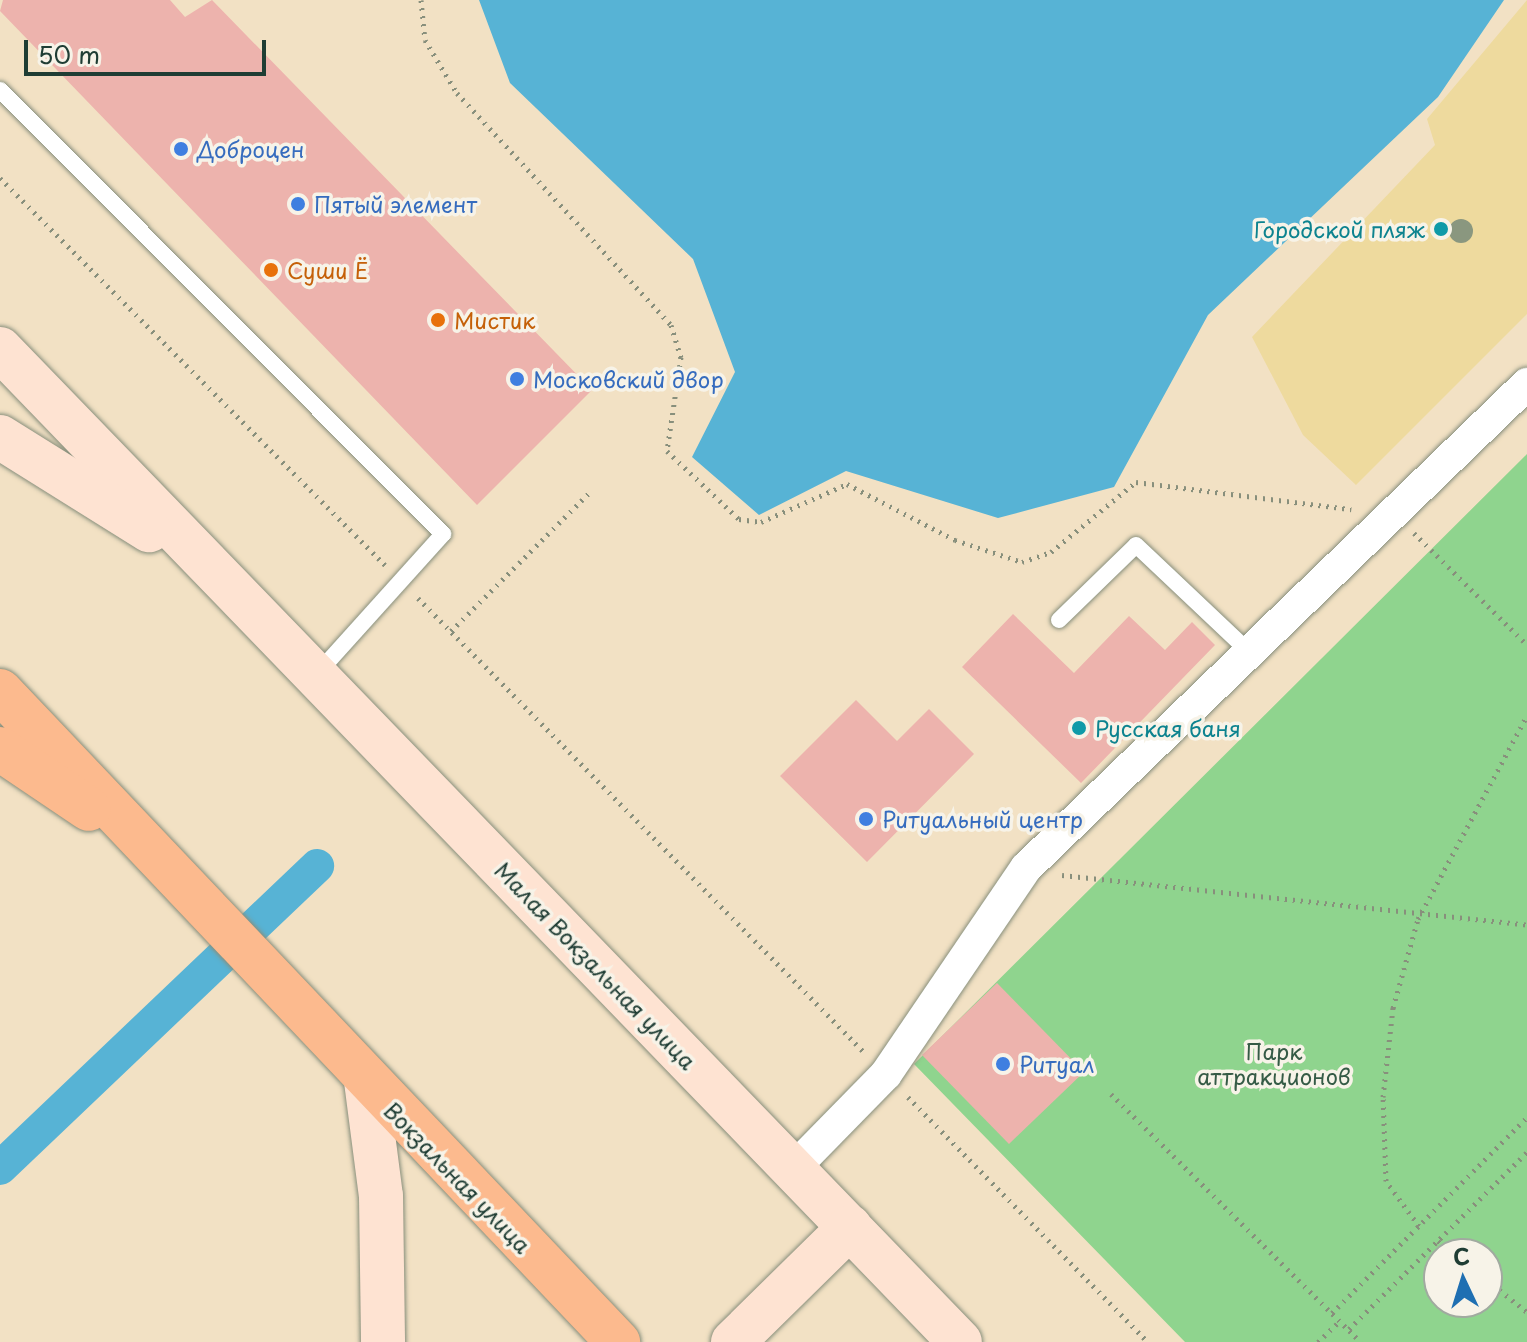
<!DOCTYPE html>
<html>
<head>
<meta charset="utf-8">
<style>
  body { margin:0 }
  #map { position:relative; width:1527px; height:1342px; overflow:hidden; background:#f2e1c4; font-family:"Playpen Sans",sans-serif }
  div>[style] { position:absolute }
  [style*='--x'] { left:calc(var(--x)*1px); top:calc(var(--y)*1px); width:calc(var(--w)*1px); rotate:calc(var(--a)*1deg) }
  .green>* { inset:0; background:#8fd48e }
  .sand>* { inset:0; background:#eeda9e }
  .water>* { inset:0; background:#57b3d5 }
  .canal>* { height:34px; margin:-17px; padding:0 17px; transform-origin:17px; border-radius:17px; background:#57b3d5 }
  .building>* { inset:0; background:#edb3ad }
  .path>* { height:5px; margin-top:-2.5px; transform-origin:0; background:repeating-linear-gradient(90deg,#888f7c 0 2px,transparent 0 8px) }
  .roads { filter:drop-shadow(0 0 2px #888f7c) drop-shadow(0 0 2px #888f7c) }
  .lane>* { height:16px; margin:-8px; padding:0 8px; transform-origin:8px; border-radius:8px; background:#fff }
  .street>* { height:32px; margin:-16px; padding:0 16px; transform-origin:16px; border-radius:16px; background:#fff }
  .secondary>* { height:44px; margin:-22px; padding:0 22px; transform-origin:22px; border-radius:22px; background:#fee3d2 }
  .highway>* { height:44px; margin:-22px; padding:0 22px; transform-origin:22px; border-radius:22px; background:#fcba8e }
  .trees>* { width:24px; height:24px; margin:-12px; border-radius:50%; background:#8a977f }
  .dots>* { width:22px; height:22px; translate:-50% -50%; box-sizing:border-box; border:4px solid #f7f3e8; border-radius:50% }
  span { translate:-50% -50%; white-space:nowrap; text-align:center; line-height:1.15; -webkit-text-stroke:7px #f7f3e8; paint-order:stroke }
  .shop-label { font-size:22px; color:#366cbe }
  .left { translate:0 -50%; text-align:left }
  .culture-label { font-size:22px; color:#0d838f }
  .right { translate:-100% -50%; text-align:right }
  .food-label { font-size:22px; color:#c56008 }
  .street-label { font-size:22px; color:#1f3d34 }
  .park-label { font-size:22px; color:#355b46 }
  .north { position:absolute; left:1423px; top:1238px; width:80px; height:80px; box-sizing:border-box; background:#f7f3e8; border:2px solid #a1aaa0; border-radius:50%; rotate:356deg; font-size:22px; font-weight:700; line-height:32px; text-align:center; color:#1f3d34 }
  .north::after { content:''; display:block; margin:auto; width:28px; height:36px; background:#1f6fb2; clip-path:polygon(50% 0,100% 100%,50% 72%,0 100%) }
  .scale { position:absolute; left:24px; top:40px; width:242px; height:36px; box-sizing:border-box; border:4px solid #1f3d34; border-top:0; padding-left:10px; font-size:24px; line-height:28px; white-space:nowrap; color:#1f3d34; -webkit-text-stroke:6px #f7f3e8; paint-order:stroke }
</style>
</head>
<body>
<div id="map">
  <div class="green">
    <i style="clip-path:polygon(evenodd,1527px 454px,1527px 1342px,1185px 1342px,914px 1064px,1527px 454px,1439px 1254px,1487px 1254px,1487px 1302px,1439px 1302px,1439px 1254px)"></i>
  </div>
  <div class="sand">
    <i style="clip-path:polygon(1527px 0,1527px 314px,1356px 485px,1303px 435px,1252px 337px,1435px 145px,1427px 119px)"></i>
  </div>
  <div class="water">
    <i style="clip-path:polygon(479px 0,1504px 0,1438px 97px,1208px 315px,1114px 487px,998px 518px,846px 471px,759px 515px,692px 457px,735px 372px,693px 259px,510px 83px)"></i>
  </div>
  <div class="canal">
    <i style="--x:0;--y:1168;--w:438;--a:-43.6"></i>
  </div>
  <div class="building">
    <i style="clip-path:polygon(170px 0,185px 17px,212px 0,592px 390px,477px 505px,0 11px,3px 0)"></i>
    <i style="clip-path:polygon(1013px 614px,1074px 673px,1129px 616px,1165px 650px,1192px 622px,1215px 645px,1081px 783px,962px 667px)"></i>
    <i style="clip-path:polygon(856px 700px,897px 741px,929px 709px,974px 754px,867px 862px,780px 776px)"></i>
    <i style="clip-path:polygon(997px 983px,1084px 1072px,1009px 1144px,922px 1055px)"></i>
  </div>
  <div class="path">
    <i style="--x:421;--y:0;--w:40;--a:84.3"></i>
    <i style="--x:425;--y:40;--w:62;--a:58.9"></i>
    <i style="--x:457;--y:93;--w:316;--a:47.3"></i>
    <i style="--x:671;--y:325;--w:34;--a:73"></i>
    <i style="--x:681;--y:357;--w:95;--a:98.5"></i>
    <i style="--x:667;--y:451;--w:99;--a:43.4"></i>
    <i style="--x:739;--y:519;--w:22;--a:8"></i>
    <i style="--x:761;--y:522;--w:94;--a:-23.8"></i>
    <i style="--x:847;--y:484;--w:122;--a:27.4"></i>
    <i style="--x:955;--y:540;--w:71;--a:18.2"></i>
    <i style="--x:1022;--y:562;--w:31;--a:-19"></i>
    <i style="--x:1051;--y:552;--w:110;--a:-39.5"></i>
    <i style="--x:1136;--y:482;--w:217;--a:7.2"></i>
    <i style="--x:0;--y:178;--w:546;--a:45.15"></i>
    <i style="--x:1414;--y:533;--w:159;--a:44.7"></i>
    <i style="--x:418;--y:598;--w:638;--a:45.51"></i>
    <i style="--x:451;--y:631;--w:197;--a:-45"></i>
    <i style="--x:1062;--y:875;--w:468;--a:6.1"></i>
    <i style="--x:1111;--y:1094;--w:352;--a:44.8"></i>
    <i style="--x:908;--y:1097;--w:343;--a:45.6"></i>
    <i style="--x:1419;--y:1226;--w:56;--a:-126.3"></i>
    <i style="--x:1386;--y:1181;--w:84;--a:-92"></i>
    <i style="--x:1383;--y:1097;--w:90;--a:-83.6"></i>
    <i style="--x:1393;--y:1008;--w:92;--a:-74.3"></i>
    <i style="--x:1418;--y:919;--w:230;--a:-61.8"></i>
    <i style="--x:1438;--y:1241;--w:21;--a:39"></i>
    <i style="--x:1487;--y:1280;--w:51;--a:38.7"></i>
    <i style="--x:1332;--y:1313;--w:276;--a:-45.1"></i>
    <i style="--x:1349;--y:1329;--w:251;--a:-44.8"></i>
    <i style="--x:1318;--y:1342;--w:30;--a:-44"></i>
  </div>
  <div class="roads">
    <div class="lane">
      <i style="--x:0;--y:90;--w:627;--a:45.06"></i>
      <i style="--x:443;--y:534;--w:187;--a:132"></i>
      <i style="--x:1059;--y:620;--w:107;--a:-44.2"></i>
      <i style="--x:1136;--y:545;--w:154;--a:43.4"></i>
    </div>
    <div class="street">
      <i style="--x:792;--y:1170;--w:134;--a:-45.6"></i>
      <i style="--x:886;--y:1074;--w:249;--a:-55.8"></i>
      <i style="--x:1026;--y:868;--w:697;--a:-44.01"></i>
    </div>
    <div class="secondary">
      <i style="--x:0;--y:349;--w:1381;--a:45.97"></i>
      <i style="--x:0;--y:437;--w:176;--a:32"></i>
      <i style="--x:366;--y:1081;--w:116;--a:82.6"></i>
      <i style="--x:381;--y:1196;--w:146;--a:89.2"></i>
      <i style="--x:733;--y:1342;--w:164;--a:-44.5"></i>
    </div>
    <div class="highway">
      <i style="--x:0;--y:691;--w:898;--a:46.49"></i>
      <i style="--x:0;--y:749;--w:107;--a:34"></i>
    </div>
  </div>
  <div class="trees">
    <i style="left:1461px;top:231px"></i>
  </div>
  <div class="dots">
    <i style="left:181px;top:149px;background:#3f7fe0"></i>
    <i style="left:298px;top:204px;background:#3f7fe0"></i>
    <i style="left:1441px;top:229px;background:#0f9aa8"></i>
    <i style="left:271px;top:270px;background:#e8710a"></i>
    <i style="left:438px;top:320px;background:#e8710a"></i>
    <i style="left:517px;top:379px;background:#3f7fe0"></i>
    <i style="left:1079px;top:728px;background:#0f9aa8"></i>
    <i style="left:866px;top:819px;background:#3f7fe0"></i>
    <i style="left:1003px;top:1064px;background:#3f7fe0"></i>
  </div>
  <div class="shop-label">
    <span class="left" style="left:197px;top:149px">Доброцен</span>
    <span class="left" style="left:314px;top:204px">Пятый элемент</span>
    <span class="left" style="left:533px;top:379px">Московский двор</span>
    <span class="left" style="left:882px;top:819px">Ритуальный центр</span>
    <span class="left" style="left:1019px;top:1064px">Ритуал</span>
  </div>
  <div class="culture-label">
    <span class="right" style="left:1425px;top:229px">Городской пляж</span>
    <span class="left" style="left:1095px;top:728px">Русская баня</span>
  </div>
  <div class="food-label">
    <span class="left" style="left:287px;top:270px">Суши Ё</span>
    <span class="left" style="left:454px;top:320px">Мистик</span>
  </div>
  <div class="street-label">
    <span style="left:596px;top:965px;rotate:46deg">Малая Вокзальная улица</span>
    <span style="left:458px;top:1177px;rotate:46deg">Вокзальная улица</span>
  </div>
  <div class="park-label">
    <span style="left:1274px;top:1063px">Парк<br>аттракционов</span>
  </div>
  <div class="north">С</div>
  <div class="scale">50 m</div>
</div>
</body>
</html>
